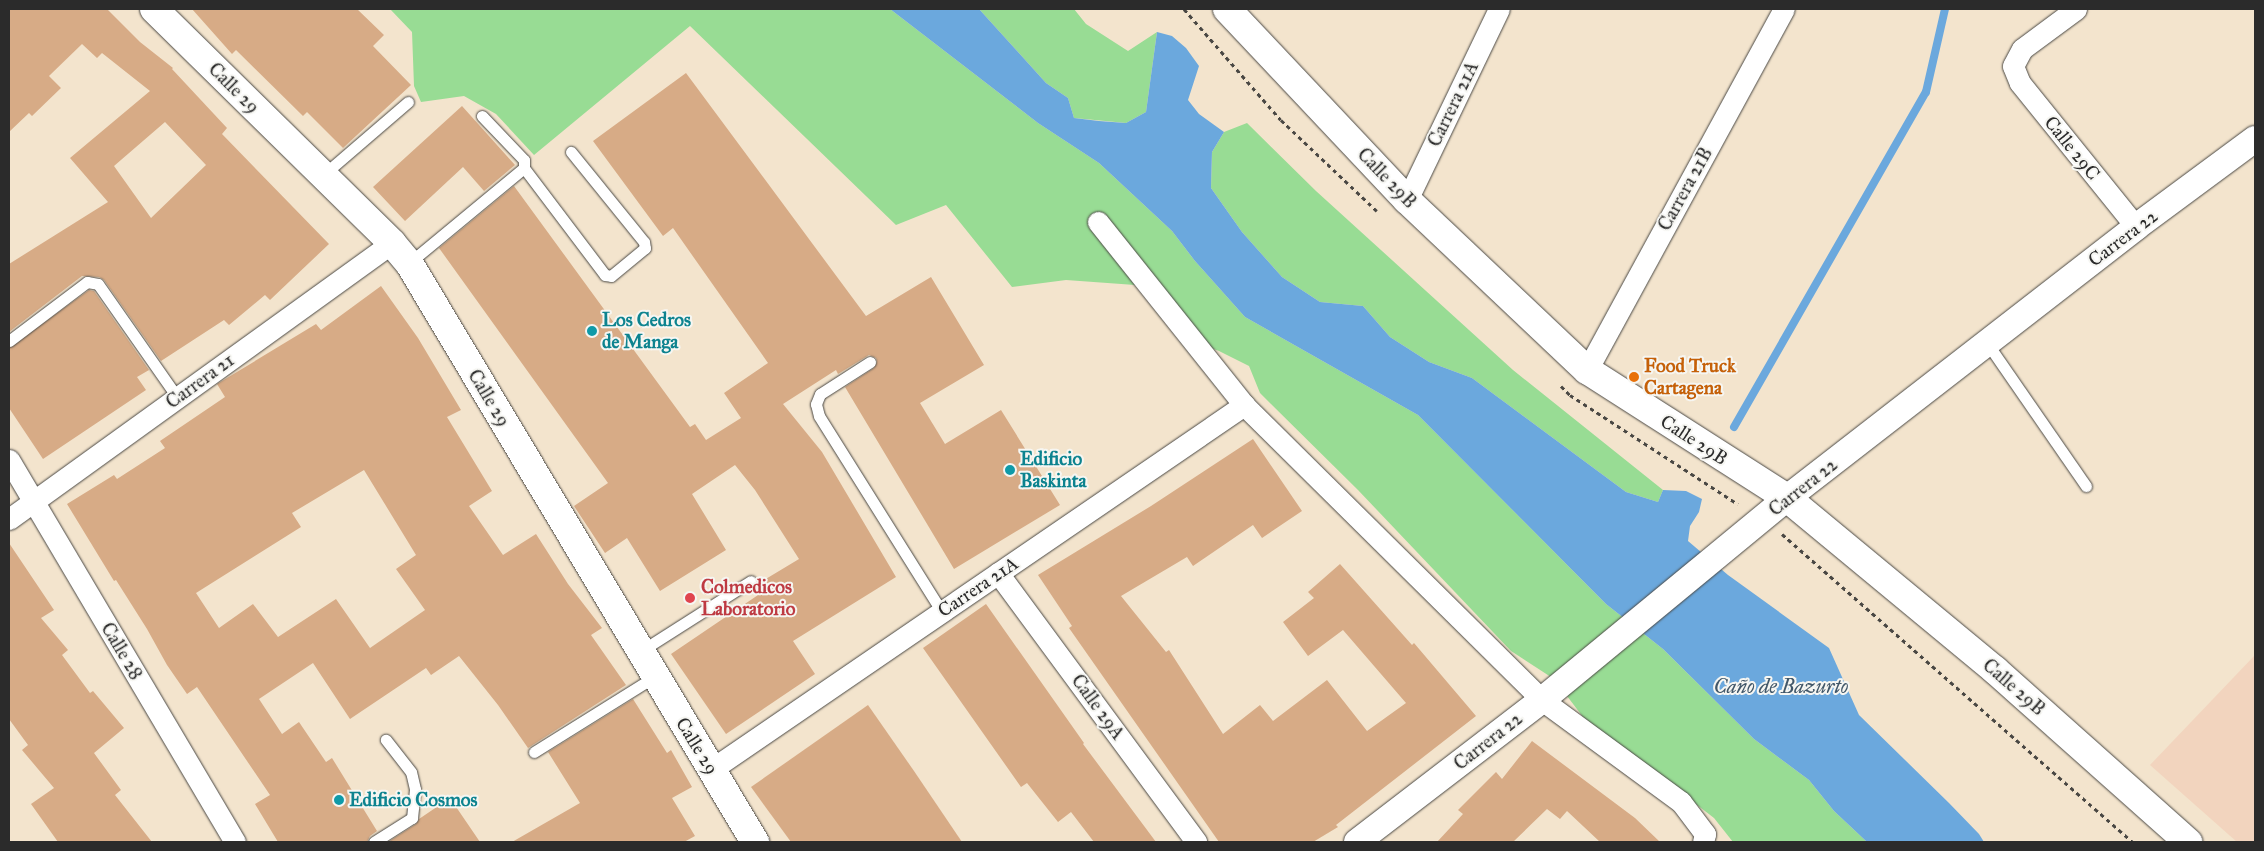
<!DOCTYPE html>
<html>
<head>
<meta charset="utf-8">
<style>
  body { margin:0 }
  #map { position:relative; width:2264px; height:851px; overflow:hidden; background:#f3e4cd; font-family:"IM FELL Great Primer",serif }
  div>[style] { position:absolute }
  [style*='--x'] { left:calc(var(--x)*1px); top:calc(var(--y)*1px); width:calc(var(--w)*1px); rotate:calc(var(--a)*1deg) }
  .built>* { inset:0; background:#f2d4be }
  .green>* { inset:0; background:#98dc94 }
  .water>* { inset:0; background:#6ba8dd }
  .stream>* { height:8px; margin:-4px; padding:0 4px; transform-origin:4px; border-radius:4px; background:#6ba8dd }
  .building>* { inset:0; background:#d7ab86 }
  .path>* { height:3px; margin-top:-1.5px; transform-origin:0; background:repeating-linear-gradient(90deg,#494743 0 4px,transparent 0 8px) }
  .roads { filter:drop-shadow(0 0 1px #494743) drop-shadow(0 0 1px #494743) }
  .service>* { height:11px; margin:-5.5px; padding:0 5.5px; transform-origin:5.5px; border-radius:5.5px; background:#fff }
  .minor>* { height:21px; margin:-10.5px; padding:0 10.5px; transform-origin:10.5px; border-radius:10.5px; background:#fff }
  .tertiary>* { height:26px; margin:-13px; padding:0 13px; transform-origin:13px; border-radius:13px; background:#fff }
  .secondary>* { height:28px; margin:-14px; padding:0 14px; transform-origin:14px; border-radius:14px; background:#fff }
  .dots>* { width:14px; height:14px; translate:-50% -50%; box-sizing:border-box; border:2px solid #f6f6f2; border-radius:50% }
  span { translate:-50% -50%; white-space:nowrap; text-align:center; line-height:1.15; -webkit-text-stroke:4px #f6f6f2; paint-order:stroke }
  .street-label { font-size:19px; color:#2b2b2b }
  .culture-label { font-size:19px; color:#0d838f; font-weight:700 }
  .left { translate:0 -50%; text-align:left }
  .food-label { font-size:19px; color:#c56008; font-weight:700 }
  .health-label { font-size:19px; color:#be3a42; font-weight:700 }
  .water-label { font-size:20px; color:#415769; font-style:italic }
  .frame { position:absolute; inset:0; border:10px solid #2b2b2b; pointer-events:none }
</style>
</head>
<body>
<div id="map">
  <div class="built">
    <i style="clip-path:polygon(2255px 655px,2255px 842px,2237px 842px,2150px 765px)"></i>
  </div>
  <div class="green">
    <i style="clip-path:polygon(390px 9px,890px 9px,1038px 123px,1099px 163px,1172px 231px,1195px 261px,1245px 317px,1418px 415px,1606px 604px,1663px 649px,1754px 739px,1809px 780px,1834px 811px,1867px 842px,1733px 842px,1714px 818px,1583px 717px,1554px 679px,1511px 651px,1358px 490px,1260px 393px,1249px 366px,1219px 351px,1187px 339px,1135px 285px,1066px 280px,1012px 287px,946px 205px,896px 225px,690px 26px,534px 155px,496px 114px,464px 96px,421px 102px,414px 86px,412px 32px)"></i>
    <i style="clip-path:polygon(979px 9px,1074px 9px,1086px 24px,1128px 51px,1157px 32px,1146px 112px,1126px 123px,1074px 118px,1068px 98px,1046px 83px)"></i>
    <i style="clip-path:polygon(1247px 123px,1316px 191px,1513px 370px,1663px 490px,1658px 502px,1626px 492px,1472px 378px,1429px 362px,1390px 337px,1363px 306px,1320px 302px,1282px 277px,1242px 232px,1211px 188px,1212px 152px,1224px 132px)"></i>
  </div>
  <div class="water">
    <i style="clip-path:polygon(890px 9px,979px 9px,1046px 83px,1068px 98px,1074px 118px,1099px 121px,1126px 123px,1146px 112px,1157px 32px,1172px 36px,1186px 48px,1199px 66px,1188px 100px,1199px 114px,1224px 132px,1212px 152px,1211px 188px,1242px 232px,1282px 277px,1320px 302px,1363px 306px,1390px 337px,1429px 362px,1472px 378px,1626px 492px,1658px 502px,1663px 490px,1686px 491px,1702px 499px,1699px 512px,1690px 526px,1688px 541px,1728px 575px,1829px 648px,1859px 715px,1949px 803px,1979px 834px,1984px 842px,1867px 842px,1834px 811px,1809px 780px,1754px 739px,1663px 649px,1606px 604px,1418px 415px,1245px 317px,1195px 261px,1172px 231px,1099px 163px,1038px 123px)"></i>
  </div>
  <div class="stream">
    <i style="--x:1734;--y:427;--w:386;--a:-60.2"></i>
    <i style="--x:1926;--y:92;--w:85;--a:-77.1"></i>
  </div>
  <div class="building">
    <i style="clip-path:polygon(evenodd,9px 9px,107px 9px,140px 42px,173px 68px,172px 69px,227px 128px,222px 134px,329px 244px,270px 300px,265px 295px,229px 325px,224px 320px,161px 361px,104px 280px,99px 277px,82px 276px,9px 332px,9px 264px,108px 202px,70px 158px,150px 91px,102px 53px,97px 58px,82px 44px,49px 76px,61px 88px,32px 116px,29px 113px,9px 132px,9px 9px,165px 122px,206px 165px,151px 218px,114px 166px,165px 122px)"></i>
    <i style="clip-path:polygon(192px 9px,357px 9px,384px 35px,373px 46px,411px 85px,343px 148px,307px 112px,303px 116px,236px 50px,232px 54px)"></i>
    <i style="clip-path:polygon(686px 73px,866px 316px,931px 277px,984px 365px,920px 403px,945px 444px,1001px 410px,1060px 505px,954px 569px,845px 387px,874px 368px,877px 362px,876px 358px,869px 355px,838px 374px,836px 370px,783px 404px,822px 452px,896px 577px,793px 641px,815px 674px,726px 734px,671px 654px,764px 591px,759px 583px,799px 559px,755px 490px,735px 465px,692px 494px,726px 550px,660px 591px,627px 538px,605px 553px,574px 506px,608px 483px,439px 248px,514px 186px,690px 427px,695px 424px,706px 440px,741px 418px,724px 393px,768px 363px,673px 228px,663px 236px,593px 141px)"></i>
    <i style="clip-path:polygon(462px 106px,515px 165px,484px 191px,463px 167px,405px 221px,373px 187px)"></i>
    <i style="clip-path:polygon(evenodd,381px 286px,418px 338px,461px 410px,447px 417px,492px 491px,469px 506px,503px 555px,536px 534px,568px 584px,602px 628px,591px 635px,626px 685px,528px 748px,498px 705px,459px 656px,431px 675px,426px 668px,350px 719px,313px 663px,259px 699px,282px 734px,299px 722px,326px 762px,332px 758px,377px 831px,370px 836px,367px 842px,278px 842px,255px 804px,270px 795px,197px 687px,187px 694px,167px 665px,147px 629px,116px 580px,114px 581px,67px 504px,114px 475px,117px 479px,165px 448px,160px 441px,225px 397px,217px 384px,222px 381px,316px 324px,321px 330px,381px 286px,364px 470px,416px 555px,396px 569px,425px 610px,370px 648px,336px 599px,278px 637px,253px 604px,219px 628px,196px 593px,301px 527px,292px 513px,364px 470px)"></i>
    <i style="clip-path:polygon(89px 290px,94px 291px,149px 370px,137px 377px,146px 390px,43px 459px,9px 408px,9px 348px)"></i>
    <i style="clip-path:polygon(1253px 439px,1302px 511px,1262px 538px,1253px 525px,1193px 566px,1187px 557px,1121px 596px,1166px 652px,1169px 650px,1223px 734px,1260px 705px,1273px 721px,1327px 680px,1367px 731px,1406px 703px,1343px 630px,1308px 656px,1283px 622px,1314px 598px,1308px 592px,1340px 564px,1412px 645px,1414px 643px,1476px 716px,1336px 825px,1338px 827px,1313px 842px,1219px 842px,1069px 628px,1072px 626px,1038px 575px,1151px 506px)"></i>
    <i style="clip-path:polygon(9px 543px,54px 610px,41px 618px,68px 650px,62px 655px,90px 693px,93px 691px,124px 728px,94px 753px,121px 790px,115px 795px,152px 842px,58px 842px,31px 804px,54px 788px,22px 750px,28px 745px,9px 719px)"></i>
    <i style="clip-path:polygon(986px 604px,1084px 743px,1083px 744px,1156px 842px,1094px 842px,1071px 812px,1058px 822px,1027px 783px,1021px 787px,923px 648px)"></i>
    <i style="clip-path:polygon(633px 699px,667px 753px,671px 750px,692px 787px,672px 798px,695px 836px,684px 842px,512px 842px,580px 803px,548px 752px)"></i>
    <i style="clip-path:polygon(868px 705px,914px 771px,962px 842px,791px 842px,751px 787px)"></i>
    <i style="clip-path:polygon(1532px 741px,1635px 818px,1660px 842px,1600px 842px,1567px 811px,1560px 819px,1547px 809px,1513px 842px,1437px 842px,1463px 814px,1458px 810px,1496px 772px,1502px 779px)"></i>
    <i style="clip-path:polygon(450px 798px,480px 842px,388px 842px,416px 824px,419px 819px)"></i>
  </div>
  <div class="path">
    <i style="--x:1184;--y:9;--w:147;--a:48.9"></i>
    <i style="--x:1281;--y:120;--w:132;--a:43.5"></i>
    <i style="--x:1561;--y:386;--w:13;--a:45"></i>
    <i style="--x:1570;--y:395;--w:200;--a:33"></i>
    <i style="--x:1782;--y:534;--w:467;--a:41.3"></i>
  </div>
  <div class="roads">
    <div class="service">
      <i style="--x:524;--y:168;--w:134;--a:52.9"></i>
      <i style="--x:605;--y:275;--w:6;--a:9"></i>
      <i style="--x:611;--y:276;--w:44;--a:-39.5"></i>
      <i style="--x:645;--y:248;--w:6;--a:-99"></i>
      <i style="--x:644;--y:242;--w:116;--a:-129"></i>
      <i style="--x:323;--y:175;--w:112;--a:-40.7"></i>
      <i style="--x:409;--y:263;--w:149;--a:-39.6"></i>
      <i style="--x:524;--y:168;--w:8;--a:-90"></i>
      <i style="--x:524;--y:160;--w:61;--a:-133.7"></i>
      <i style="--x:9;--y:341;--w:98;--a:-37.1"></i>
      <i style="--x:87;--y:282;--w:11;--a:10"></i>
      <i style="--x:98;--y:284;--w:138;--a:55"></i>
      <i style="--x:1987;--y:343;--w:174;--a:55.3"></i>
      <i style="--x:870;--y:362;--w:59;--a:147.4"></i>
      <i style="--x:820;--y:394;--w:11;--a:112"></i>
      <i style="--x:816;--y:404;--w:12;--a:76"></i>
      <i style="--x:819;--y:416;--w:231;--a:57.9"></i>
      <i style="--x:641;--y:651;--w:130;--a:-32.5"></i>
      <i style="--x:534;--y:752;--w:142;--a:-32"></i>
      <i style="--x:374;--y:842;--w:45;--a:-32.3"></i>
      <i style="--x:412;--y:818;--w:29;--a:-84"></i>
      <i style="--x:415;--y:789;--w:17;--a:-103"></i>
      <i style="--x:411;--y:772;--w:41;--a:-128"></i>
    </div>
    <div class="minor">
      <i style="--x:2076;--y:9;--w:67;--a:143.5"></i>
      <i style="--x:2022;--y:49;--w:19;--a:118"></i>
      <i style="--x:2013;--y:66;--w:18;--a:68"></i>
      <i style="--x:2020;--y:83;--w:185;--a:51.1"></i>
      <i style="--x:1407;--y:200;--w:212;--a:-64.3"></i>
      <i style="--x:1098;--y:222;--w:234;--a:51.4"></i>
      <i style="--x:1244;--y:405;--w:419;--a:44.7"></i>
      <i style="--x:1542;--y:700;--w:172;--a:36.3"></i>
      <i style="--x:1681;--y:802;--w:40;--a:53"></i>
      <i style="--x:1705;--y:834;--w:8;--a:104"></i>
      <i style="--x:1587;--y:370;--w:411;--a:-61.4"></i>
      <i style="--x:9;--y:460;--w:444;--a:59.4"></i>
      <i style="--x:9;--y:519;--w:472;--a:-35.8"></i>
      <i style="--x:998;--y:573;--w:334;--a:53.6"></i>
      <i style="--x:712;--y:769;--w:645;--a:-34.38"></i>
    </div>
    <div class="tertiary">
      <i style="--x:1357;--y:842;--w:233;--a:-37.5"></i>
      <i style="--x:1542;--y:700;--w:318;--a:-39.5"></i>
      <i style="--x:1787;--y:498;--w:442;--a:-37.8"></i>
      <i style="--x:2136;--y:227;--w:148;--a:-36.5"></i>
    </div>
    <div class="secondary">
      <i style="--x:154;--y:9;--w:334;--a:44.5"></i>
      <i style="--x:392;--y:243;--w:26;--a:50"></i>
      <i style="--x:409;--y:263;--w:675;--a:59.14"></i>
      <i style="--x:1227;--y:9;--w:262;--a:46.7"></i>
      <i style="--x:1407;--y:200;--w:248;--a:43.4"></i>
      <i style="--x:1587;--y:370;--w:237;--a:32.6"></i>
      <i style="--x:1787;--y:498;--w:270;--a:39.6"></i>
      <i style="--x:1995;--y:670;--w:259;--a:41.7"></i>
    </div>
  </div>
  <div class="dots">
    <i style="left:592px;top:331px;background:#0f9aa8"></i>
    <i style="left:1634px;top:377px;background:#e8710a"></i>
    <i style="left:1010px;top:470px;background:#0f9aa8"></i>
    <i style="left:690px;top:598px;background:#e0444e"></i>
    <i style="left:339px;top:800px;background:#0f9aa8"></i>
  </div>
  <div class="street-label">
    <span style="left:234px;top:88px;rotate:45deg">Calle 29</span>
    <span style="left:1453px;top:104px;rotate:-64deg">Carrera 21A</span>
    <span style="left:2072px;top:148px;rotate:51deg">Calle 29C</span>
    <span style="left:1387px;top:178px;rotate:46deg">Calle 29B</span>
    <span style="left:1685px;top:189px;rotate:-61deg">Carrera 21B</span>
    <span style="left:2123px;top:238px;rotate:-37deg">Carrera 22</span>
    <span style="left:200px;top:381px;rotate:-36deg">Carrera 21</span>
    <span style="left:489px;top:398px;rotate:59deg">Calle 29</span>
    <span style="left:1694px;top:440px;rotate:33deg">Calle 29B</span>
    <span style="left:1803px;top:487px;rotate:-38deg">Carrera 22</span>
    <span style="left:978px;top:587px;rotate:-34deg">Carrera 21A</span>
    <span style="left:122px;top:651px;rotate:59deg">Calle 28</span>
    <span style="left:2014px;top:687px;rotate:41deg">Calle 29B</span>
    <span style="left:1098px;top:707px;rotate:54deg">Calle 29A</span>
    <span style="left:1488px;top:741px;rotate:-38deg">Carrera 22</span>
    <span style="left:697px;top:746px;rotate:58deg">Calle 29</span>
  </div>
  <div class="culture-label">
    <span class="left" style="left:602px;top:331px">Los Cedros<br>de Manga</span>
    <span class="left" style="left:1020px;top:470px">Edificio<br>Baskinta</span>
    <span class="left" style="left:349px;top:800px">Edificio Cosmos</span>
  </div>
  <div class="food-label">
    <span class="left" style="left:1644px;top:377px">Food Truck<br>Cartagena</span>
  </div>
  <div class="health-label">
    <span class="left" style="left:701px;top:598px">Colmedicos<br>Laboratorio</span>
  </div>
  <div class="water-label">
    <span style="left:1781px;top:686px">Caño de Bazurto</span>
  </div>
  <div class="frame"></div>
</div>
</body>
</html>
